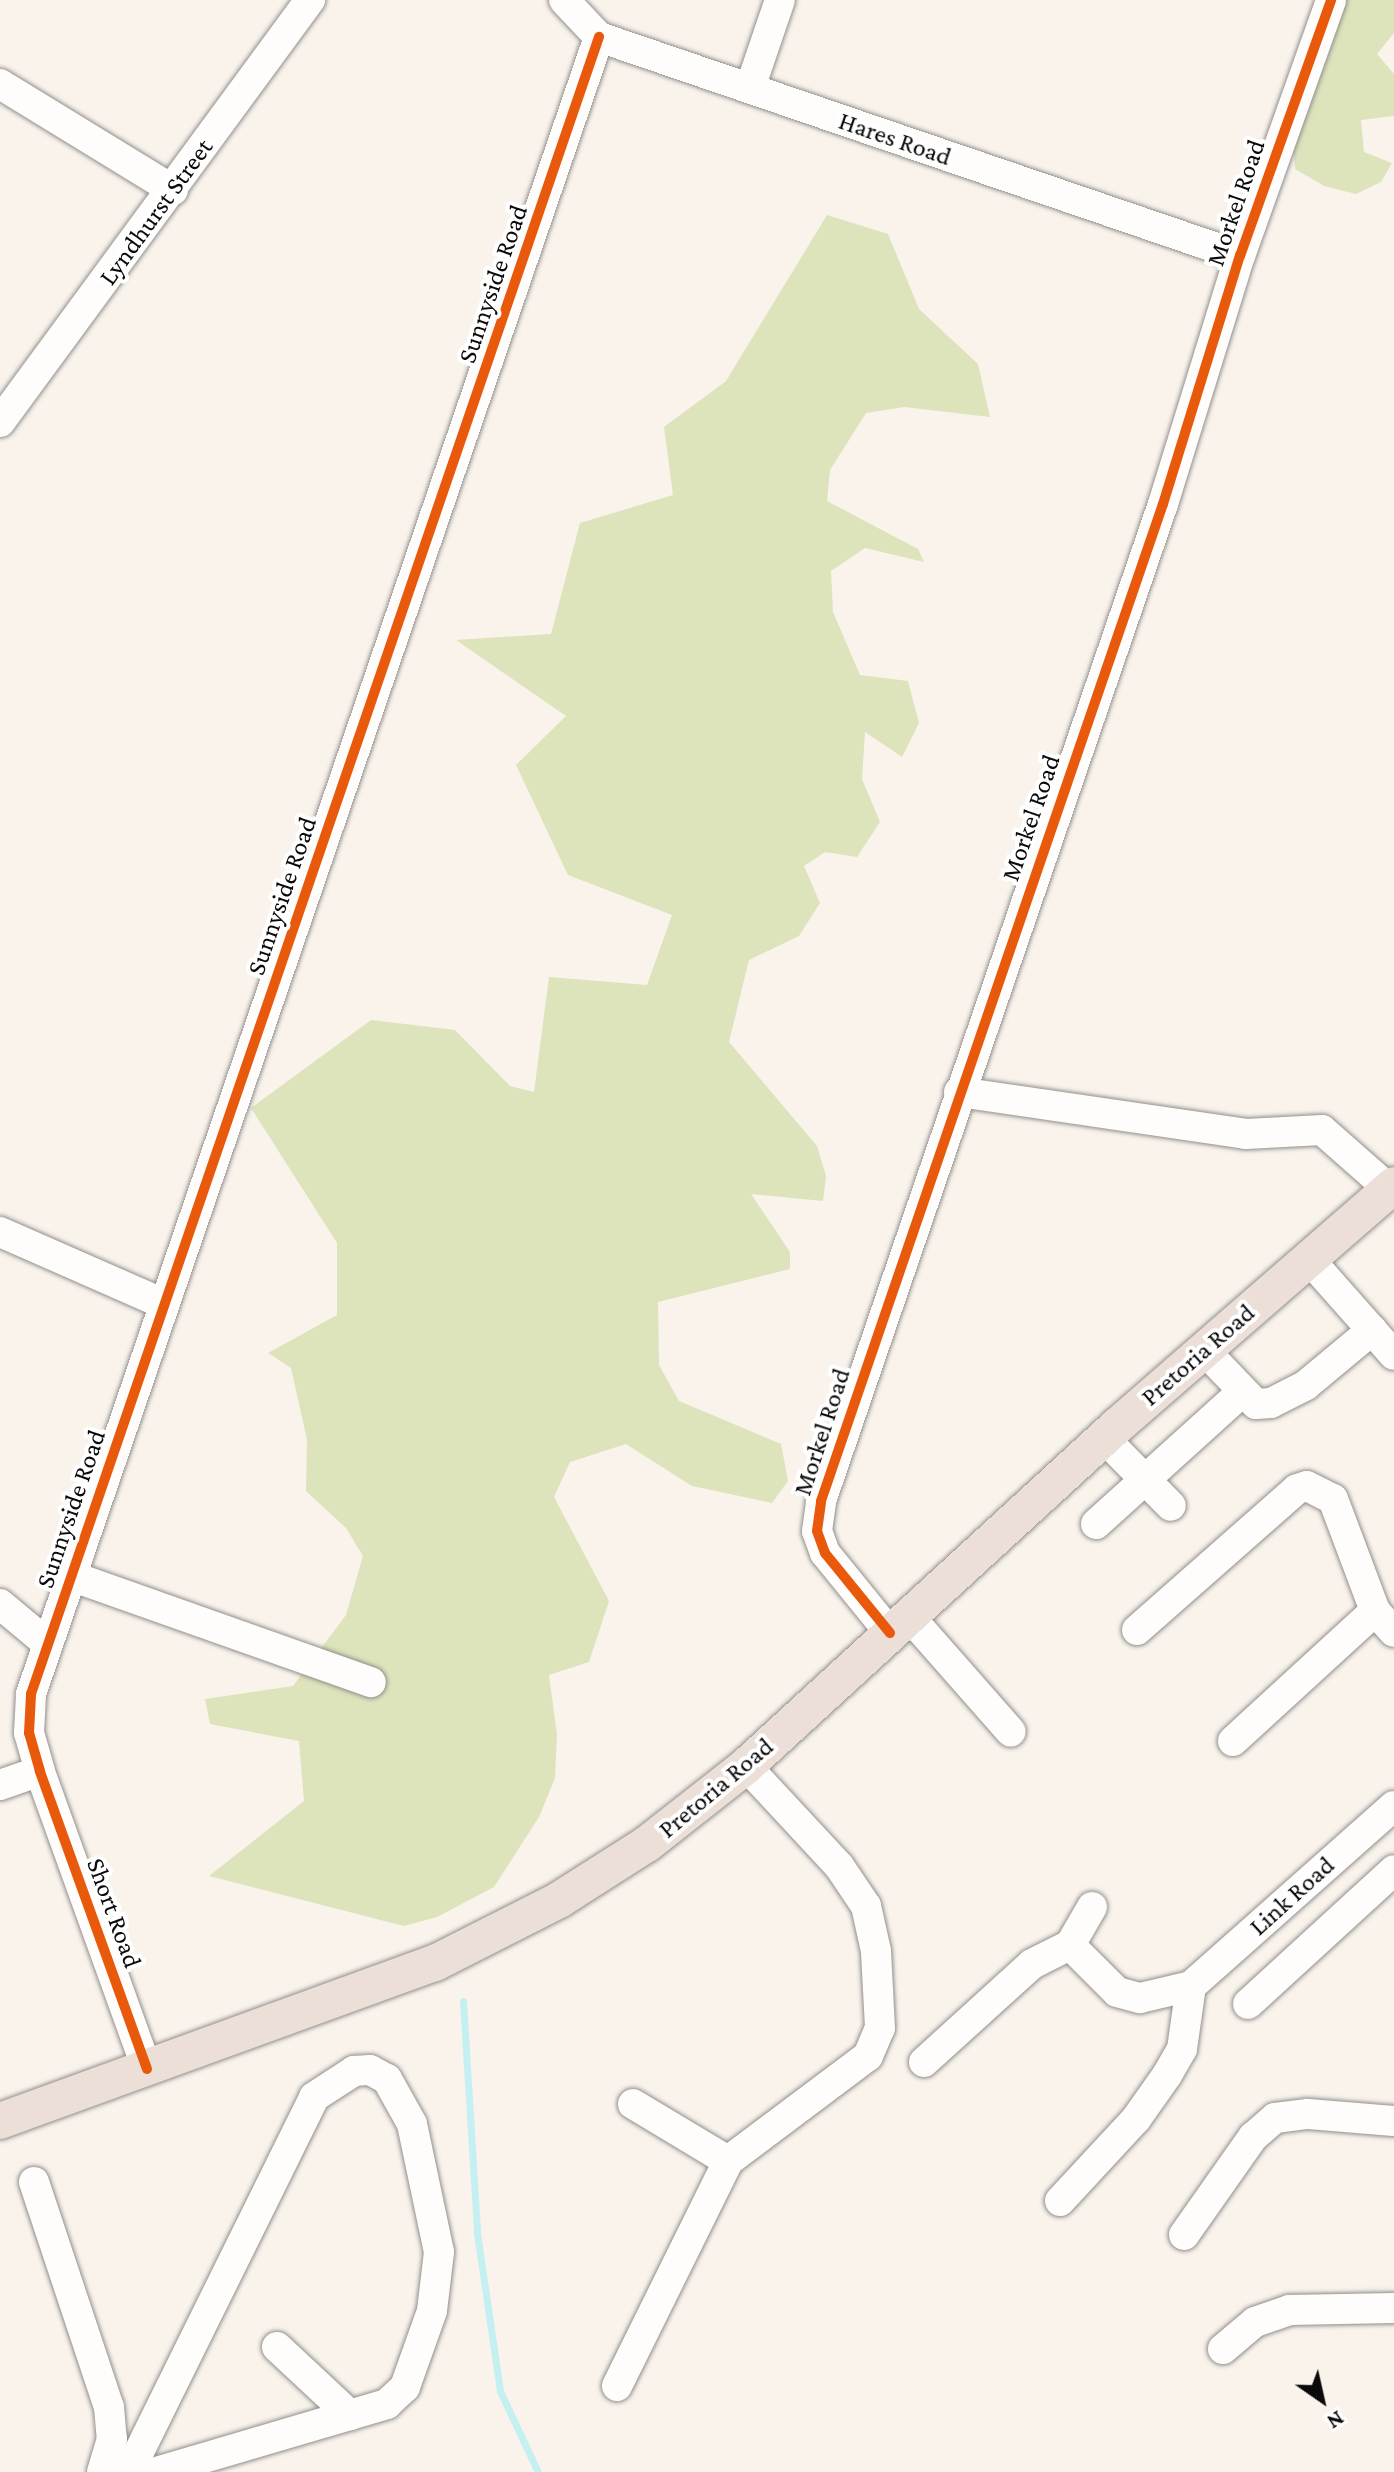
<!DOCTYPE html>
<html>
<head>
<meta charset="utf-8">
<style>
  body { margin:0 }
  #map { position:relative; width:1394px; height:2472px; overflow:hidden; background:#f9f3ec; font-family:"Crimson Pro",serif }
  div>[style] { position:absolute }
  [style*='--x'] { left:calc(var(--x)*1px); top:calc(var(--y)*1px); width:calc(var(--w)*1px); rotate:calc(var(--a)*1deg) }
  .forest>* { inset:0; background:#dde3bb }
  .stream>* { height:7px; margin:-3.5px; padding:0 3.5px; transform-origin:3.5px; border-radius:3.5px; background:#c4f0f1 }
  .roads { filter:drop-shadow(0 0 2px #928f8c) drop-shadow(0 0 2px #928f8c) }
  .minor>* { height:30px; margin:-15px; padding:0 15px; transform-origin:15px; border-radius:15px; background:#fefdfc }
  .major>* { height:36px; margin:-18px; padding:0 18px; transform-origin:18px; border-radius:18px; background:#ebdfd7 }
  .cycleway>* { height:10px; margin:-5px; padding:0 5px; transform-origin:5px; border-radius:5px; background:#e8590c }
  span { translate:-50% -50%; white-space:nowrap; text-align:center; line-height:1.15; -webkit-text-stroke:8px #fff; paint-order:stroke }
  .street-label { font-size:26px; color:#0a0a0a }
  .north { position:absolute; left:1282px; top:2360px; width:80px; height:80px; -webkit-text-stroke:6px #fff; paint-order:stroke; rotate:146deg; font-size:22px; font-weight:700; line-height:32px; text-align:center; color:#0a0a0a }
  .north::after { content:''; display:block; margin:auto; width:28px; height:36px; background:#0a0a0a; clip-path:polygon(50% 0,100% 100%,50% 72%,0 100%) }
</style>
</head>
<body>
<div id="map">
  <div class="forest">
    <i style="clip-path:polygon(1344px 0,1394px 0,1394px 33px,1377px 54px,1394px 74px,1394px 116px,1361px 120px,1364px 152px,1392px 163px,1381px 182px,1356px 194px,1324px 186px,1295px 169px,1292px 138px)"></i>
    <i style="clip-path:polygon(827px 215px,888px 234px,919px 309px,978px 364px,990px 417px,904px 407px,866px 413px,830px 470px,827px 501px,918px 549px,924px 562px,865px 548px,831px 571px,833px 612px,860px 675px,908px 681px,919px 723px,902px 757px,865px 732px,862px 779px,880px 822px,857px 857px,825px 852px,804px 866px,820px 903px,799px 936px,749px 960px,729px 1042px,817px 1146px,826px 1176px,823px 1201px,751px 1194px,790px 1252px,790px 1269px,658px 1302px,659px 1365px,679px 1401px,781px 1444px,788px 1481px,772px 1503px,692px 1486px,626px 1444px,570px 1462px,554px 1497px,609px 1601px,589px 1662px,549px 1675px,557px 1735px,555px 1778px,539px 1817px,494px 1887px,437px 1917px,404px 1926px,209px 1876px,304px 1801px,299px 1741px,210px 1724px,205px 1699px,293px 1686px,346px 1615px,363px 1556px,346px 1528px,306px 1491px,307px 1440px,291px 1368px,268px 1353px,337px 1315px,337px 1243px,251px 1108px,371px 1020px,455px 1030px,510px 1086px,534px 1092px,549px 977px,647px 985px,672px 915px,568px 875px,516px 765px,566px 716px,456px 640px,551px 634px,580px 523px,673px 495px,664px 427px,726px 381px)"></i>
  </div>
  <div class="stream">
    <i style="--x:463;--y:2001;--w:232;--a:86.5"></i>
    <i style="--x:477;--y:2233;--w:160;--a:81.7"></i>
    <i style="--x:500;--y:2391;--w:89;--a:64.9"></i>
  </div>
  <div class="roads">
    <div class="minor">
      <i style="--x:564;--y:0;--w:51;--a:46.6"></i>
      <i style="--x:599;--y:37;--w:677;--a:18.86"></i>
      <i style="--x:0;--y:84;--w:203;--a:31.5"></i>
      <i style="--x:750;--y:88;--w:93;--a:-71.2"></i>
      <i style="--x:0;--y:422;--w:524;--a:-53.7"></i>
      <i style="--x:959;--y:1092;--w:290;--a:8.3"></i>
      <i style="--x:1246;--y:1134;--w:76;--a:-3"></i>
      <i style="--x:1322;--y:1130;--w:89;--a:41.4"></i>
      <i style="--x:0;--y:1232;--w:179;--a:23.7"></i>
      <i style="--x:1309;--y:1259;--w:128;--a:48.5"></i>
      <i style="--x:1204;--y:1350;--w:75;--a:46.1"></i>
      <i style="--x:1256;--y:1404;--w:15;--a:-4"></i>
      <i style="--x:1271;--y:1403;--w:39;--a:-27"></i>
      <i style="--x:1306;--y:1385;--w:86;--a:-39.8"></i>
      <i style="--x:1104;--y:1438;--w:95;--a:45.4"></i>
      <i style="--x:1096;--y:1524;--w:197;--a:-42.1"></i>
      <i style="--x:71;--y:1576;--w:318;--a:19.5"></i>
      <i style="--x:0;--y:1604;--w:62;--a:39.8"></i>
      <i style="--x:909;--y:1616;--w:154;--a:48.7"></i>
      <i style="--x:1137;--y:1630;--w:213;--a:-41.4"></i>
      <i style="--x:1297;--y:1489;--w:10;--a:-17"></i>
      <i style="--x:1307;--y:1486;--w:29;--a:27"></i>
      <i style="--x:1333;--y:1499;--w:120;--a:69.4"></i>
      <i style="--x:1375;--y:1611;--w:28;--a:48"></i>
      <i style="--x:890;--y:1633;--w:103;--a:-129.1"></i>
      <i style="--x:825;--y:1553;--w:23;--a:-110"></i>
      <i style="--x:817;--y:1531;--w:30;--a:-82"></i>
      <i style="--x:821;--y:1501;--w:1054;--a:-71.07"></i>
      <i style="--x:1163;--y:504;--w:260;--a:-72.8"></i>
      <i style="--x:1240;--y:256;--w:272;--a:-70.4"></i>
      <i style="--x:1233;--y:1741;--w:193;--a:-42.5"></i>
      <i style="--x:0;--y:1785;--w:42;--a:-19.3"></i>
      <i style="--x:1070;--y:1945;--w:44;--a:-59.9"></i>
      <i style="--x:1248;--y:2004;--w:198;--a:-42.5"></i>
      <i style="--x:924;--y:2062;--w:146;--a:-42.2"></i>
      <i style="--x:1032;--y:1964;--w:42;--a:-26.6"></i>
      <i style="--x:1070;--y:1945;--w:66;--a:45"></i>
      <i style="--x:1117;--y:1992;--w:24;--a:15"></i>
      <i style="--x:1140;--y:1998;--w:52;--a:-13.2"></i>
      <i style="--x:1191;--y:1986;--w:271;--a:-41.6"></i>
      <i style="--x:147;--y:2069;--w:317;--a:-109.8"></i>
      <i style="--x:40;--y:1771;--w:40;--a:-106"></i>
      <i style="--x:29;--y:1733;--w:39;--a:-87"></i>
      <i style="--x:31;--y:1694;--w:1752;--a:-71.08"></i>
      <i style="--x:633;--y:2104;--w:111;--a:31"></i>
      <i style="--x:34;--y:2182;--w:237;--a:71.6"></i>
      <i style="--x:109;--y:2407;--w:32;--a:85"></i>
      <i style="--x:112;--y:2439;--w:34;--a:107"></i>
      <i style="--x:1060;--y:2201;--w:112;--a:-47.2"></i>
      <i style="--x:1136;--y:2119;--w:54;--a:-54.8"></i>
      <i style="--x:1167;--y:2075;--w:30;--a:-60"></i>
      <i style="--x:1182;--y:2049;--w:64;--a:-81.9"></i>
      <i style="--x:1184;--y:2235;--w:120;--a:-54.9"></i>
      <i style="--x:1253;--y:2137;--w:29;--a:-41"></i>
      <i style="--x:1275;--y:2118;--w:33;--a:-7"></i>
      <i style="--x:1308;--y:2114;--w:86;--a:4.7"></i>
      <i style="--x:277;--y:2347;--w:100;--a:43"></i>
      <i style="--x:1223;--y:2349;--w:42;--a:-40.2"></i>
      <i style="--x:1255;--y:2322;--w:36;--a:-19"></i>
      <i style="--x:1289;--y:2310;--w:105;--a:-1.1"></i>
      <i style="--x:617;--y:2386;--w:251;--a:-63.7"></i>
      <i style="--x:728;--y:2161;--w:175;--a:-36.9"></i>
      <i style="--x:868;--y:2056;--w:30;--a:-67"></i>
      <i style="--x:880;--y:2028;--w:77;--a:-93"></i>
      <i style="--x:876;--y:1951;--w:46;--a:-102.5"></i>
      <i style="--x:866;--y:1906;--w:48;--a:-124"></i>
      <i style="--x:839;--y:1866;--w:137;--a:-132.9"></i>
      <i style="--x:129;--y:2472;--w:418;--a:-63.7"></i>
      <i style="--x:314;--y:2097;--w:48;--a:-33"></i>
      <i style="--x:354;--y:2071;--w:16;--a:-4"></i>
      <i style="--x:370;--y:2070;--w:19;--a:28"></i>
      <i style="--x:387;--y:2079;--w:51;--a:60.9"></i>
      <i style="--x:412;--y:2124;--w:131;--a:78.1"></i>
      <i style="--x:439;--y:2252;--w:59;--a:96.8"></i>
      <i style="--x:432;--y:2311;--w:81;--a:109.6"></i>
      <i style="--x:405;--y:2387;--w:25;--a:137"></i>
      <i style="--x:387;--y:2404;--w:241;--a:163.6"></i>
    </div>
    <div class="major">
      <i style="--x:0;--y:2121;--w:463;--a:-20"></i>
      <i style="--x:435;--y:1963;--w:139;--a:-26.9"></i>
      <i style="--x:559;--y:1900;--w:104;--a:-32.5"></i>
      <i style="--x:647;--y:1844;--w:126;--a:-38.2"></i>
      <i style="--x:746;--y:1766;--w:503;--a:-42.5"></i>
      <i style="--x:1117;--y:1426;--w:367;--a:-41"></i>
    </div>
  </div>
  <div class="cycleway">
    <i style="--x:890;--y:1633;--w:103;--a:-129.1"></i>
    <i style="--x:825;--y:1553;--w:23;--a:-110"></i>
    <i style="--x:817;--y:1531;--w:30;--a:-82"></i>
    <i style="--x:821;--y:1501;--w:1054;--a:-71.07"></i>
    <i style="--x:1163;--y:504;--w:260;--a:-72.8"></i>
    <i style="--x:1240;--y:256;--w:272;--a:-70.4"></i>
    <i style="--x:147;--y:2069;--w:317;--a:-109.8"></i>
    <i style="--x:40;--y:1771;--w:40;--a:-106"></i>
    <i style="--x:29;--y:1733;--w:39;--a:-87"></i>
    <i style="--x:31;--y:1694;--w:1752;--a:-71.08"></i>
  </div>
  <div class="street-label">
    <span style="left:895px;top:139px;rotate:19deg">Hares Road</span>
    <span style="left:1236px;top:203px;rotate:-71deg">Morkel Road</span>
    <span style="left:156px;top:212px;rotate:-54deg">Lyndhurst Street</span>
    <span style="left:493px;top:284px;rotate:-71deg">Sunnyside Road</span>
    <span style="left:1031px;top:818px;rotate:-71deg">Morkel Road</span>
    <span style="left:282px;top:896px;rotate:-71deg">Sunnyside Road</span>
    <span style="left:1198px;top:1355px;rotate:-41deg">Pretoria Road</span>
    <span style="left:822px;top:1432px;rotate:-72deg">Morkel Road</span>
    <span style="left:71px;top:1509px;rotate:-71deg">Sunnyside Road</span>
    <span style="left:716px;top:1788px;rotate:-40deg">Pretoria Road</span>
    <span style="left:1292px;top:1896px;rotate:-42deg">Link Road</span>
    <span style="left:114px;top:1913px;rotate:70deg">Short Road</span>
  </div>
  <div class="north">N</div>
</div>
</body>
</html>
